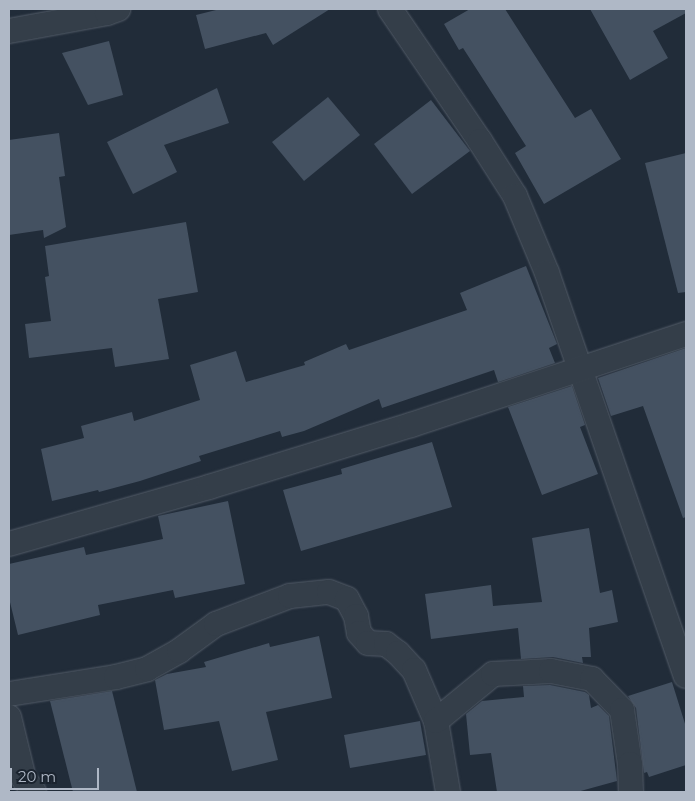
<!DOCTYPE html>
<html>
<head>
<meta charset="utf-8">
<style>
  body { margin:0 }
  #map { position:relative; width:695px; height:801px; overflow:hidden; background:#212c39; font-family:Montserrat,sans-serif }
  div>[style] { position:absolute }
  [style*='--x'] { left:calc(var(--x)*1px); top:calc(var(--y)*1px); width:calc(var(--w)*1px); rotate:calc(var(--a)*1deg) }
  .building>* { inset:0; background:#445161 }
  .roads { filter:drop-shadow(0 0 1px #525b67) drop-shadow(0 0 1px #525b67) }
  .street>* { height:24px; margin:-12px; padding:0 12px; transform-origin:12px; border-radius:12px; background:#343e49 }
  span { translate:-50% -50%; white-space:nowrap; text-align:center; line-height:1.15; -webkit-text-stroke:4.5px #1a232e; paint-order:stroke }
  .frame { position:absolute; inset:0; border:10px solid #afb8c6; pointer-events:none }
  .scale { position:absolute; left:10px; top:768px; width:89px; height:22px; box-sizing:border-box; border:2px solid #afb8c6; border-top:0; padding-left:6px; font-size:15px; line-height:18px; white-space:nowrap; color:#afb8c6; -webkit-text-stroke:4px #1a232e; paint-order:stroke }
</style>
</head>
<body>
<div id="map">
  <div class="building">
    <i style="clip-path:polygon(220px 9px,330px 9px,273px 45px,266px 33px,205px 49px,196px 15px)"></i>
    <i style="clip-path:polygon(470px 9px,505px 9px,575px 118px,591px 109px,621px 159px,544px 204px,515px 153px,526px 146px,463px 48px,459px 50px,444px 24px)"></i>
    <i style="clip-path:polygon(590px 9px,686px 9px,686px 13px,653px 31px,668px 58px,630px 80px)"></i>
    <i style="clip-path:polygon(109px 41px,123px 95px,88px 105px,62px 53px)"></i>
    <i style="clip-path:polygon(217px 88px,229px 123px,164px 145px,177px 172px,133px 194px,107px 142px)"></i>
    <i style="clip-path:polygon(328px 97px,360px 135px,304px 181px,272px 142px)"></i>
    <i style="clip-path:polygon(431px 100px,470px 151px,412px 194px,374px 144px)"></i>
    <i style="clip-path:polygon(59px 133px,65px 176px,59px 177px,66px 227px,44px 238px,43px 230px,9px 235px,9px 140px)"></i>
    <i style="clip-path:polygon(686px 153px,686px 292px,678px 293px,645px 163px)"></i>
    <i style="clip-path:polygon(186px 222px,198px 292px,158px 299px,169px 359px,115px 367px,112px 348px,29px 358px,25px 324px,51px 321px,45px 277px,49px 276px,45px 246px)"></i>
    <i style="clip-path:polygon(526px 266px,557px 344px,549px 348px,555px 363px,498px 382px,494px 370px,382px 408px,379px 399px,304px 431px,282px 437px,280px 431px,199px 456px,201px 461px,140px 481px,99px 492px,98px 490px,52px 501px,41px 449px,84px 438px,81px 426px,132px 412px,134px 421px,200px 400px,190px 365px,236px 351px,246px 382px,305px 365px,304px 362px,346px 344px,349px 350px,467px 310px,460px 293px)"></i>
    <i style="clip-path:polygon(686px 348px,686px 517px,683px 518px,643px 406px,611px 416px,598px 378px)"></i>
    <i style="clip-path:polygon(572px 386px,585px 425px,580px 427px,598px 474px,542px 495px,508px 407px)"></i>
    <i style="clip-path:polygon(432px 442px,452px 507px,301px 551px,283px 490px,342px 474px,341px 469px)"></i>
    <i style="clip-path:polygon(228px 501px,245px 584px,175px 598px,173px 590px,98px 605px,100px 615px,18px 635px,9px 598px,9px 564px,84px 547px,86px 555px,163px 539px,158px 516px)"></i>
    <i style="clip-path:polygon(589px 528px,600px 593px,612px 590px,618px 622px,589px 628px,591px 657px,582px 657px,583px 663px,553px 657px,521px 659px,518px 628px,431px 639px,425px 594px,491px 585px,493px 606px,542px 602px,532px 538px)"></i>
    <i style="clip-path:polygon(319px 636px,332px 698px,266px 712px,278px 760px,232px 771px,219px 721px,164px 730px,155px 680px,167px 674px,206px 667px,204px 662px,269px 643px,270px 647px)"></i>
    <i style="clip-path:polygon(672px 682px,686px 727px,686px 765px,649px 777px,647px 772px,644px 773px,636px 708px,628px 696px)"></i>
    <i style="clip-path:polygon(550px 685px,585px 692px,589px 695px,591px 708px,598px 705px,609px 716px,617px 781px,577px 792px,497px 792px,491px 753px,470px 755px,466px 714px,482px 701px,524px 697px,523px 686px)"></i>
    <i style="clip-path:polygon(112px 691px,137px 792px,73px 792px,50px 701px)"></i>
    <i style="clip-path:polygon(420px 721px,426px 755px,350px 768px,344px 735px)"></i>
  </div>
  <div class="roads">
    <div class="street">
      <i style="--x:390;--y:9;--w:160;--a:55.7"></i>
      <i style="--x:480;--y:141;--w:65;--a:57.5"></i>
      <i style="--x:515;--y:196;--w:83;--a:67.4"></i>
      <i style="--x:547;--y:273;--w:426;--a:71"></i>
      <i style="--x:9;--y:31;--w:100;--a:-10.4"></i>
      <i style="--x:107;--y:13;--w:12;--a:-20"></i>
      <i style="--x:9;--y:544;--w:208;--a:-15.9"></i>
      <i style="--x:209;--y:487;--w:211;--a:-17.1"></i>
      <i style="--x:411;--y:425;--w:290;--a:-18.3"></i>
      <i style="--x:9;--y:694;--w:108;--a:-9"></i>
      <i style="--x:116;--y:677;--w:32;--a:-14"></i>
      <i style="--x:147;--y:669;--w:37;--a:-29"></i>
      <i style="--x:179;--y:651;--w:46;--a:-36.1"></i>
      <i style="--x:216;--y:624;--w:79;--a:-20.7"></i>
      <i style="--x:290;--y:596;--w:39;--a:-6"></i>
      <i style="--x:329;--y:592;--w:19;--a:21"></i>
      <i style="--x:347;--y:599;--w:19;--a:62"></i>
      <i style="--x:356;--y:616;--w:17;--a:80"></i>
      <i style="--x:359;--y:633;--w:13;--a:48"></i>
      <i style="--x:368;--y:643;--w:18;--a:3"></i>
      <i style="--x:386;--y:644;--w:15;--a:37"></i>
      <i style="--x:398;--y:653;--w:23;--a:47"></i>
      <i style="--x:414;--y:670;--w:56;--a:66.7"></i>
      <i style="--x:436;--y:721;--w:72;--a:80.4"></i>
      <i style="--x:9;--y:717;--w:64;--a:76.4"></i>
      <i style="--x:24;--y:779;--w:16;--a:52"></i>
      <i style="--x:436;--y:721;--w:74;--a:-39.5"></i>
      <i style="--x:493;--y:674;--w:58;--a:-3"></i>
      <i style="--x:551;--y:671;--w:42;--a:11"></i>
      <i style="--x:592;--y:679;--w:43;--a:45.9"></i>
      <i style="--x:622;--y:710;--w:55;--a:81.6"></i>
      <i style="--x:630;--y:764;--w:28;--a:88"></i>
    </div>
  </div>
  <div class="frame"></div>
  <div class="scale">20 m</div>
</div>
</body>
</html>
